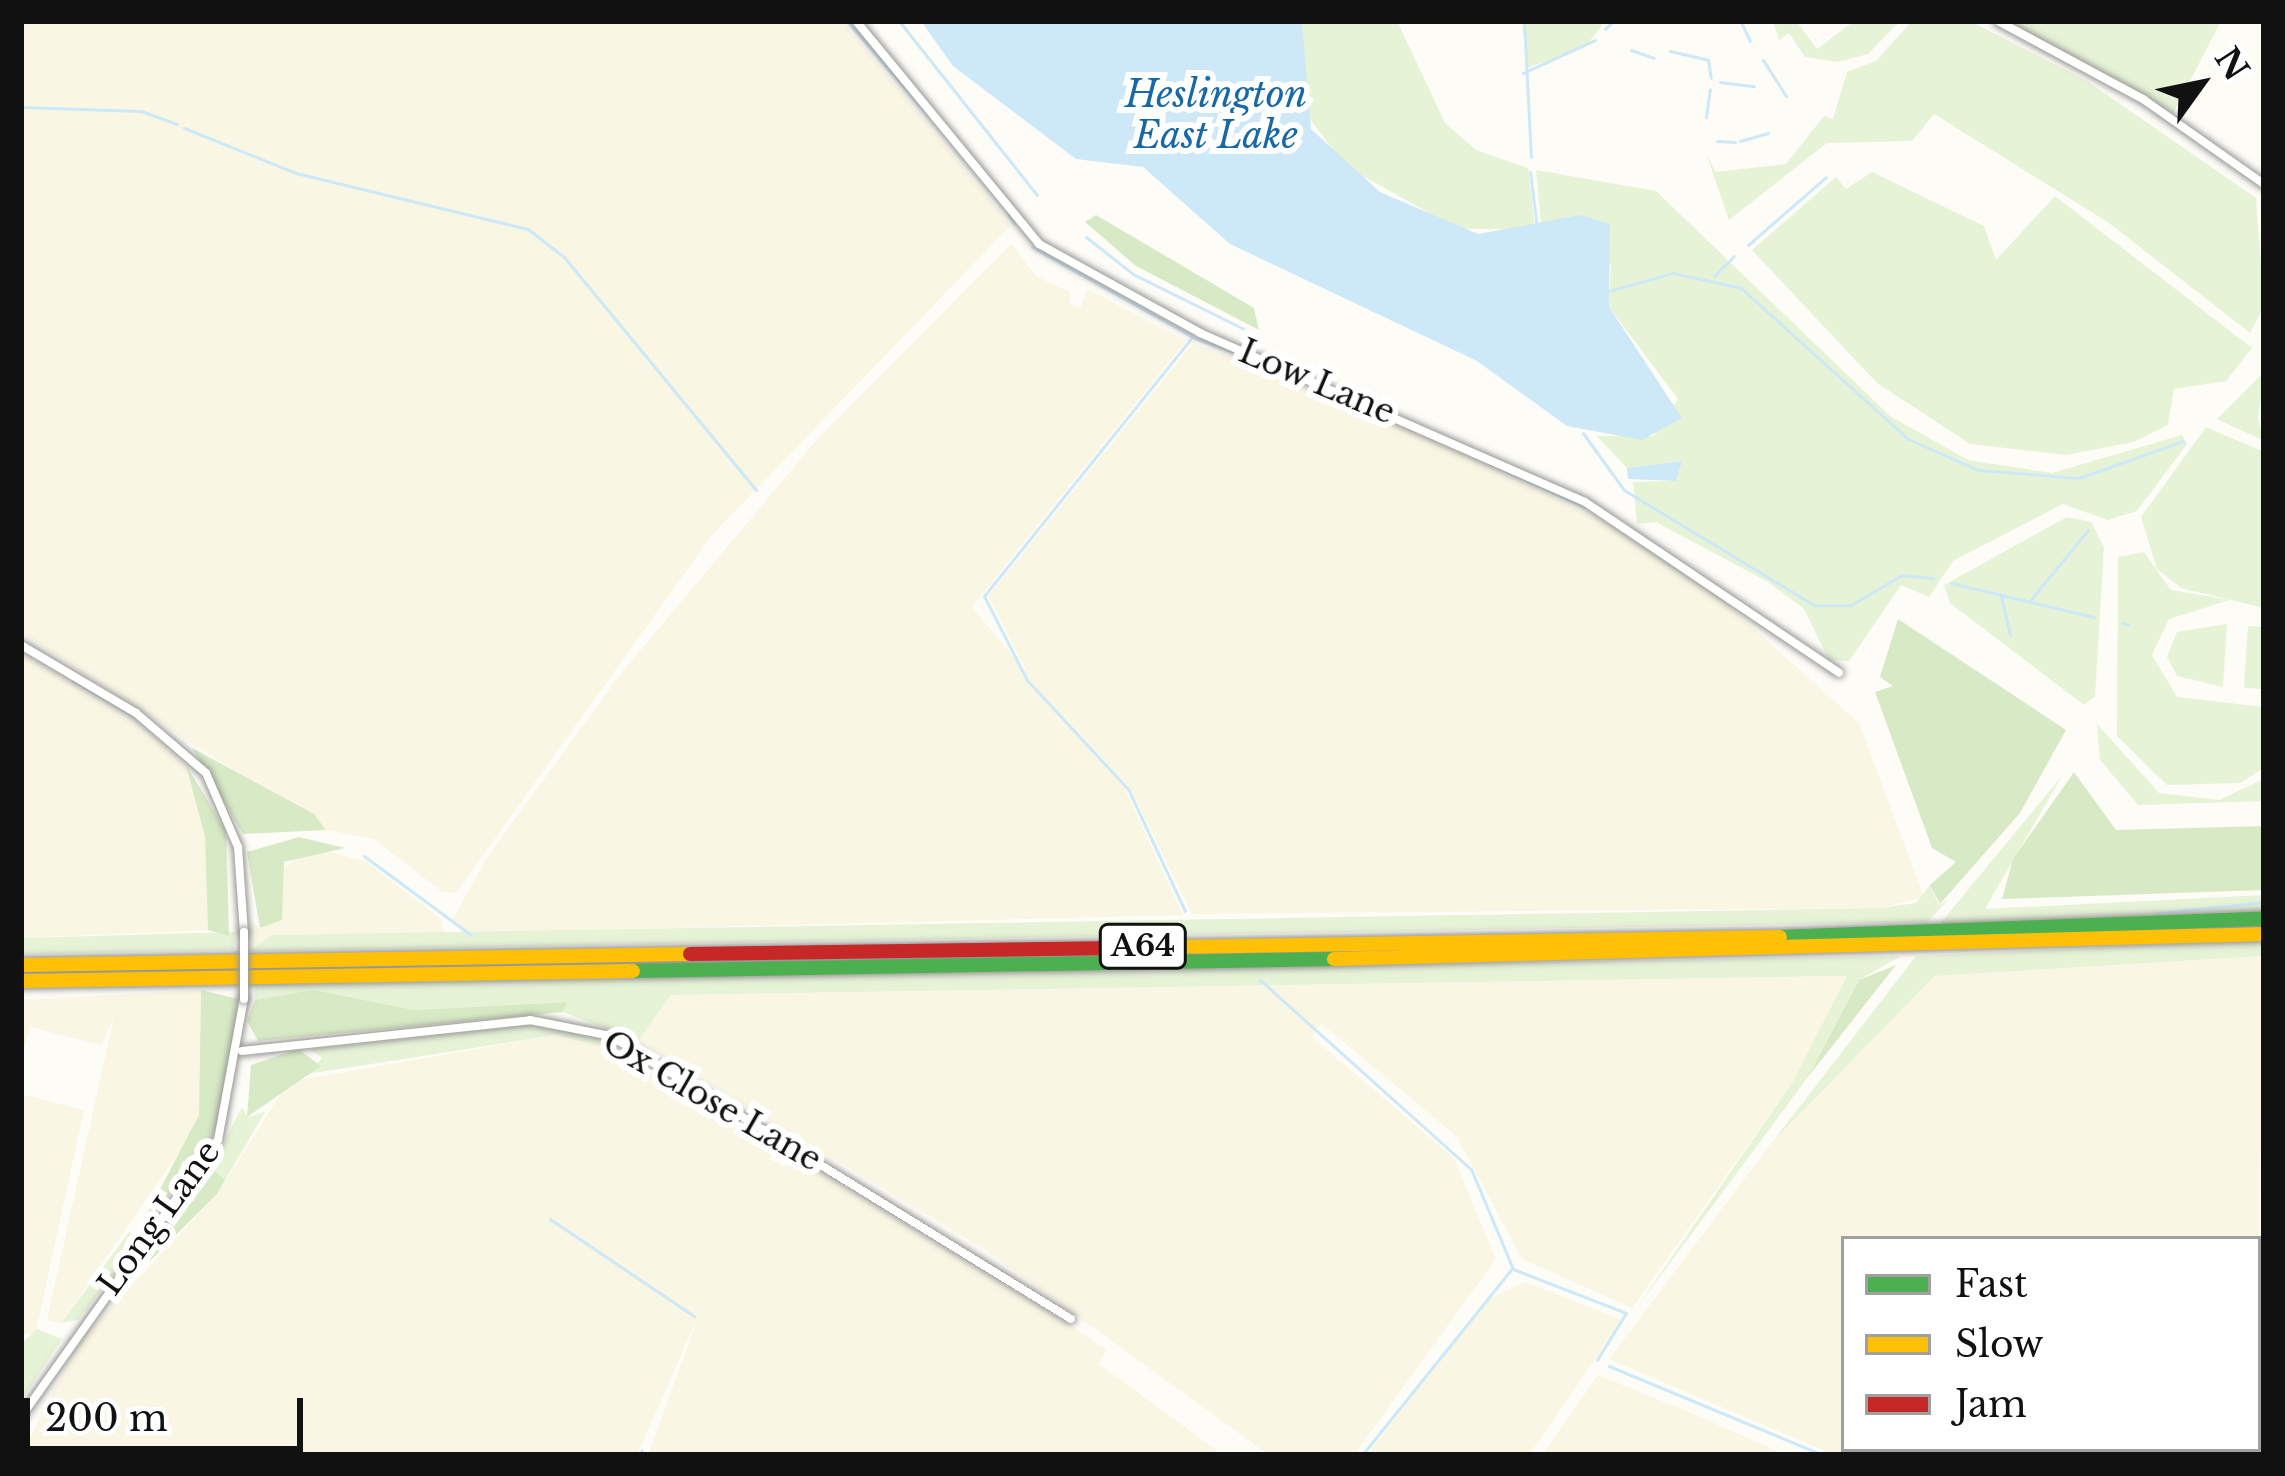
<!DOCTYPE html>
<html>
<head>
<meta charset="utf-8">
<style>
  body { margin:0 }
  #map { position:relative; width:2285px; height:1476px; overflow:hidden; background:#fdfcf7; font-family:"Libre Baskerville",serif }
  div>[style] { position:absolute }
  [style*='--x'] { left:calc(var(--x)*1px); top:calc(var(--y)*1px); width:calc(var(--w)*1px); rotate:calc(var(--a)*1deg) }
  .farmland>* { inset:0; background:#f9f7e4 }
  .green>* { inset:0; background:#e7f3d7 }
  .forest>* { inset:0; background:#d8eac5 }
  .water>* { inset:0; background:#cde8f7 }
  .stream>* { height:3px; margin:-1.5px; padding:0 1.5px; transform-origin:1.5px; border-radius:1.5px; background:#cde8f7 }
  .roads { filter:drop-shadow(0 0 3px #979795) drop-shadow(0 0 3px #979795) }
  .street>* { height:8px; margin:-4px; padding:0 4px; transform-origin:4px; border-radius:4px; background:#fffffe }
  .fast>* { height:14px; margin:-7px; padding:0 7px; transform-origin:7px; border-radius:7px; background:#4caf50 }
  .slow>* { height:14px; margin:-7px; padding:0 7px; transform-origin:7px; border-radius:7px; background:#ffc107 }
  .jam>* { height:14px; margin:-7px; padding:0 7px; transform-origin:7px; border-radius:7px; background:#c62828 }
  .bridges { filter:drop-shadow(0 0 3px #979795) drop-shadow(0 0 3px #979795) }
  .street-bridge>* { height:8px; margin:-4px; padding:0 4px; transform-origin:4px; border-radius:4px; background:#fffffe }
  span { translate:-50% -50%; white-space:nowrap; text-align:center; line-height:1.15; -webkit-text-stroke:12px #fff; paint-order:stroke }
  .shield-label span { padding:3px 9px; background:#fff; border:3px solid; border-radius:9px; -webkit-text-stroke-width:0 }
  .shield-label { font-size:30px; color:#111; font-weight:700 }
  .street-label { font-size:33px; color:#111 }
  .water-label { font-size:36px; color:#1768a6; font-style:italic }
  .frame { position:absolute; inset:0; border:24px solid #111; pointer-events:none }
  .legend { position:absolute; left:1841px; top:1236px; width:420px; height:216px; box-sizing:border-box; background:#fff; border:3px solid #a0a0a0; margin:0; padding:15px 21px; list-style:none; font-size:36px; color:#111 }
  .legend li { display:flex; align-items:center; gap:24px; height:60px }
  .legend b { width:60px; border:3px solid #a0a0a0 }
  .north { position:absolute; left:2141px; top:24px; width:120px; height:120px; -webkit-text-stroke:9px #fff; paint-order:stroke; rotate:57deg; font-size:33px; font-weight:700; line-height:48px; text-align:center; color:#111 }
  .north::after { content:''; display:block; margin:auto; width:42px; height:54px; background:#111; clip-path:polygon(50% 0,100% 100%,50% 72%,0 100%) }
  .scale { position:absolute; left:24px; top:1398px; width:279px; height:54px; box-sizing:border-box; border:6px solid #111; border-top:0; padding-left:15px; font-size:36px; line-height:42px; white-space:nowrap; color:#111; -webkit-text-stroke:9px #fff; paint-order:stroke }
</style>
</head>
<body>
<div id="map">
  <div class="farmland">
    <i style="clip-path:polygon(21px 21px,842px 21px,1011px 225px,712px 535px,456px 893px,442px 892px,374px 839px,326px 830px,21px 633px)"></i>
    <i style="clip-path:polygon(1011px 244px,1036px 276px,1071px 293px,1069px 304px,1080px 308px,1088px 289px,1186px 341px,972px 607px,1125px 789px,1183px 915px,464px 933px,451px 922px,488px 856px,619px 676px,819px 437px)"></i>
    <i style="clip-path:polygon(1193px 343px,1440px 442px,1612px 526px,1713px 592px,1859px 723px,1924px 897px,1880px 908px,1192px 914px,1130px 788px,1032px 682px,988px 596px)"></i>
    <i style="clip-path:polygon(21px 653px,135px 720px,186px 765px,205px 837px,208px 930px,21px 938px)"></i>
    <i style="clip-path:polygon(317px 849px,366px 861px,441px 919px,444px 933px,271px 935px,250px 951px,250px 920px,260px 928px,278px 906px,275px 871px)"></i>
    <i style="clip-path:polygon(2264px 956px,2258px 1279px,2258px 1239px,1844px 1239px,1844px 1449px,2142px 1455px,1834px 1455px,1609px 1359px,1771px 1143px,1935px 976px)"></i>
    <i style="clip-path:polygon(1848px 976px,1792px 1083px,1632px 1308px,1522px 1259px,1457px 1137px,1321px 1023px,1312px 1037px,1454px 1158px,1496px 1259px,1354px 1455px,1269px 1455px,986px 1250px,638px 1041px,671px 995px)"></i>
    <i style="clip-path:polygon(201px 990px,199px 1115px,186px 1142px,61px 1323px,47px 1320px,114px 1017px,101px 1045px,30px 1027px,21px 1060px,21px 1000px)"></i>
    <i style="clip-path:polygon(556px 1035px,605px 1047px,715px 1119px,721px 1108px,776px 1144px,770px 1159px,784px 1167px,791px 1155px,1087px 1336px,1106px 1350px,1099px 1364px,1223px 1455px,648px 1455px,698px 1317px,637px 1455px,21px 1455px,78px 1343px,217px 1194px,288px 1082px)"></i>
    <i style="clip-path:polygon(21px 1094px,84px 1110px,35px 1336px,21px 1333px)"></i>
    <i style="clip-path:polygon(1525px 1282px,1622px 1320px,1529px 1455px,1367px 1455px,1485px 1301px)"></i>
    <i style="clip-path:polygon(2264px 1314px,2264px 1455px,2173px 1455px,2258px 1449px)"></i>
    <i style="clip-path:polygon(1598px 1375px,1682px 1409px,1786px 1455px,1542px 1455px)"></i>
  </div>
  <div class="green">
    <i style="clip-path:polygon(1302px 21px,1398px 23px,1445px 123px,1476px 150px,1528px 168px,1535px 229px,1458px 229px,1345px 166px,1307px 115px)"></i>
    <i style="clip-path:polygon(1522px 21px,1598px 21px,1602px 26px,1584px 48px,1527px 68px)"></i>
    <i style="clip-path:polygon(1773px 21px,1796px 21px,1817px 49px,1854px 21px,1900px 21px,1868px 54px,1838px 62px,1805px 57px,1789px 33px,1779px 40px)"></i>
    <i style="clip-path:polygon(1912px 21px,1970px 21px,2087px 81px,2256px 198px,2264px 305px,2250px 333px,2109px 223px,1934px 114px,1912px 141px,1827px 143px,1729px 220px,1707px 156px,1716px 172px,1786px 164px,1824px 116px,1833px 119px,1847px 72px,1876px 61px)"></i>
    <i style="clip-path:polygon(2009px 21px,2221px 21px,2173px 114px)"></i>
    <i style="clip-path:polygon(1536px 170px,1656px 191px,1890px 416px,1968px 460px,2052px 473px,2182px 435px,2187px 444px,2137px 511px,2108px 520px,2063px 504px,1953px 561px,1929px 597px,1901px 585px,1849px 661px,1829px 660px,1804px 609px,1768px 582px,1656px 522px,1637px 524px,1633px 482px,1676px 481px,1681px 461px,1627px 468px,1597px 436px,1654px 436px,1678px 399px,1609px 307px,1611px 265px,1582px 215px,1541px 226px)"></i>
    <i style="clip-path:polygon(1872px 172px,1984px 226px,1996px 260px,2055px 196px,2252px 348px,2226px 381px,2174px 389px,2168px 425px,2134px 442px,2066px 455px,1970px 444px,1877px 383px,1752px 250px,1836px 177px,1846px 189px)"></i>
    <i style="clip-path:polygon(2264px 372px,2258px 419px,2264px 441px,2217px 419px)"></i>
    <i style="clip-path:polygon(2206px 427px,2264px 452px,2264px 608px,2181px 588px,2157px 569px,2141px 517px)"></i>
    <i style="clip-path:polygon(2067px 517px,2091px 522px,2104px 547px,2095px 696px,2084px 705px,1950px 603px,1944px 585px)"></i>
    <i style="clip-path:polygon(2144px 552px,2171px 590px,2230px 600px,2169px 619px,2152px 655px,2177px 697px,2264px 707px,2264px 768px,2240px 783px,2167px 785px,2117px 736px,2118px 557px)"></i>
    <i style="clip-path:polygon(2227px 624px,2223px 687px,2177px 676px,2167px 657px,2177px 632px)"></i>
    <i style="clip-path:polygon(2248px 626px,2264px 627px,2264px 689px,2244px 688px)"></i>
    <i style="clip-path:polygon(2097px 724px,2159px 793px,2219px 800px,2264px 779px,2264px 801px,2138px 805px,2100px 760px)"></i>
    <i style="clip-path:polygon(2062px 776px,1985px 909px,2264px 895px,2264px 910px,1938px 926px)"></i>
    <i style="clip-path:polygon(1930px 885px,1939px 905px,1948px 900px,1927px 922px,250px 951px,271px 935px,1880px 908px,1916px 903px)"></i>
    <i style="clip-path:polygon(235px 932px,234px 950px,21px 954px,21px 938px)"></i>
    <i style="clip-path:polygon(2264px 940px,2264px 956px,1935px 976px,1774px 1140px,1916px 956px)"></i>
    <i style="clip-path:polygon(1901px 956px,1859px 980px,1808px 1077px,1636px 1309px,1792px 1083px,1847px 976px,671px 995px,638px 1041px,563px 1012px,566px 1002px,413px 1010px,255px 1000px,255px 984px)"></i>
    <i style="clip-path:polygon(527px 1025px,600px 1037px,721px 1108px,716px 1120px,605px 1047px,556px 1035px,308px 1074px,322px 1058px,310px 1049px)"></i>
    <i style="clip-path:polygon(242px 1107px,248px 1117px,265px 1112px,217px 1194px,225px 1180px,211px 1168px)"></i>
    <i style="clip-path:polygon(130px 1231px,136px 1245px,78px 1320px,61px 1323px)"></i>
    <i style="clip-path:polygon(37px 1329px,62px 1339px,21px 1401px,21px 1344px)"></i>
  </div>
  <div class="forest">
    <i style="clip-path:polygon(1096px 215px,1254px 308px,1259px 330px,1136px 266px,1085px 222px)"></i>
    <i style="clip-path:polygon(1898px 619px,2066px 730px,2020px 813px,1940px 904px,1930px 885px,1956px 862px,1932px 848px,1875px 692px,1893px 686px,1880px 677px)"></i>
    <i style="clip-path:polygon(192px 748px,314px 814px,326px 830px,243px 834px)"></i>
    <i style="clip-path:polygon(186px 765px,226px 831px,229px 936px,208px 930px,205px 837px)"></i>
    <i style="clip-path:polygon(2074px 772px,2116px 830px,2264px 826px,2264px 890px,2002px 899px,2013px 859px)"></i>
    <i style="clip-path:polygon(299px 837px,345px 848px,284px 862px,282px 920px,260px 928px,247px 852px)"></i>
    <i style="clip-path:polygon(1896px 965px,1808px 1077px,1859px 980px)"></i>
    <i style="clip-path:polygon(201px 990px,238px 999px,230px 1093px,211px 1139px,129px 1248px,199px 1115px)"></i>
    <i style="clip-path:polygon(313px 990px,413px 1010px,567px 1002px,563px 1012px,258px 1041px,247px 1021px,255px 1000px)"></i>
    <i style="clip-path:polygon(298px 1049px,321px 1066px,247px 1117px,251px 1065px)"></i>
    <i style="clip-path:polygon(211px 1168px,225px 1180px,217px 1194px,149px 1262px,175px 1205px)"></i>
  </div>
  <div class="water">
    <i style="clip-path:polygon(921px 21px,1302px 21px,1311px 129px,1380px 192px,1478px 234px,1581px 215px,1610px 224px,1609px 307px,1682px 418px,1642px 440px,1567px 426px,1477px 361px,1230px 244px,1143px 167px,1076px 159px,953px 66px)"></i>
    <i style="clip-path:polygon(1682px 461px,1676px 481px,1628px 479px,1627px 468px)"></i>
  </div>
  <div class="stream">
    <i style="--x:847;--y:21;--w:124;--a:49.2"></i>
    <i style="--x:899;--y:21;--w:222;--a:51.6"></i>
    <i style="--x:1524;--y:21;--w:136;--a:87.1"></i>
    <i style="--x:1741;--y:22;--w:21;--a:65"></i>
    <i style="--x:1605;--y:29;--w:11;--a:-45"></i>
    <i style="--x:1631;--y:50;--w:24;--a:19"></i>
    <i style="--x:1670;--y:51;--w:39;--a:13"></i>
    <i style="--x:1708;--y:60;--w:18;--a:81"></i>
    <i style="--x:1763;--y:60;--w:43;--a:57.4"></i>
    <i style="--x:1523;--y:73;--w:79;--a:-24.6"></i>
    <i style="--x:1720;--y:82;--w:34;--a:7"></i>
    <i style="--x:21;--y:107;--w:120;--a:1.9"></i>
    <i style="--x:141;--y:111;--w:38;--a:20"></i>
    <i style="--x:1706;--y:117;--w:28;--a:-82"></i>
    <i style="--x:184;--y:128;--w:121;--a:21.9"></i>
    <i style="--x:296;--y:173;--w:239;--a:13.6"></i>
    <i style="--x:528;--y:229;--w:46;--a:37.9"></i>
    <i style="--x:564;--y:257;--w:302;--a:50.5"></i>
    <i style="--x:1717;--y:141;--w:18;--a:3"></i>
    <i style="--x:1740;--y:141;--w:29;--a:-16"></i>
    <i style="--x:1530;--y:172;--w:56;--a:82.9"></i>
    <i style="--x:1006;--y:210;--w:16;--a:60"></i>
    <i style="--x:1086;--y:237;--w:60;--a:38.2"></i>
    <i style="--x:1133;--y:274;--w:144;--a:26.4"></i>
    <i style="--x:1748;--y:245;--w:103;--a:-41.1"></i>
    <i style="--x:1032;--y:247;--w:182;--a:29.2"></i>
    <i style="--x:1714;--y:276;--w:28;--a:-45"></i>
    <i style="--x:1605;--y:292;--w:71;--a:-15.6"></i>
    <i style="--x:1673;--y:273;--w:70;--a:12.4"></i>
    <i style="--x:1741;--y:288;--w:225;--a:42.1"></i>
    <i style="--x:1908;--y:439;--w:77;--a:23.9"></i>
    <i style="--x:1978;--y:470;--w:101;--a:4.5"></i>
    <i style="--x:2079;--y:478;--w:110;--a:-19.6"></i>
    <i style="--x:1583;--y:433;--w:70;--a:54.3"></i>
    <i style="--x:1624;--y:490;--w:222;--a:31.2"></i>
    <i style="--x:1814;--y:605;--w:37;--a:0"></i>
    <i style="--x:1851;--y:605;--w:59;--a:-30.5"></i>
    <i style="--x:1902;--y:575;--w:31;--a:6"></i>
    <i style="--x:1490;--y:464;--w:104;--a:24.4"></i>
    <i style="--x:1643;--y:545;--w:45;--a:34"></i>
    <i style="--x:1951;--y:583;--w:147;--a:13.4"></i>
    <i style="--x:2001;--y:596;--w:40;--a:77"></i>
    <i style="--x:2029;--y:602;--w:93;--a:-50.7"></i>
    <i style="--x:2122;--y:623;--w:7;--a:16"></i>
    <i style="--x:72;--y:680;--w:74;--a:30.7"></i>
    <i style="--x:364;--y:856;--w:133;--a:36.4"></i>
    <i style="--x:1185;--y:911;--w:135;--a:-115"></i>
    <i style="--x:1128;--y:789;--w:149;--a:-132.8"></i>
    <i style="--x:1027;--y:680;--w:94;--a:-117.1"></i>
    <i style="--x:984;--y:596;--w:332;--a:-51.2"></i>
    <i style="--x:1192;--y:337;--w:50;--a:19.9"></i>
    <i style="--x:2157;--y:913;--w:108;--a:-5.9"></i>
    <i style="--x:1260;--y:980;--w:283;--a:41.9"></i>
    <i style="--x:1471;--y:1169;--w:108;--a:67.2"></i>
    <i style="--x:1513;--y:1269;--w:121;--a:21.3"></i>
    <i style="--x:1626;--y:1313;--w:55;--a:121.7"></i>
    <i style="--x:550;--y:1219;--w:174;--a:34"></i>
    <i style="--x:2258;--y:1297;--w:12;--a:-59"></i>
    <i style="--x:1609;--y:1366;--w:232;--a:22.6"></i>
    <i style="--x:640;--y:1455;--w:5;--a:-68"></i>
    <i style="--x:1362;--y:1455;--w:238;--a:-51.2"></i>
    <i style="--x:2152;--y:1455;--w:7;--a:-56"></i>
  </div>
  <div class="roads">
    <div class="street">
      <i style="--x:856;--y:21;--w:288;--a:50.6"></i>
      <i style="--x:1039;--y:244;--w:184;--a:28.9"></i>
      <i style="--x:1200;--y:333;--w:420;--a:23.7"></i>
      <i style="--x:1585;--y:502;--w:306;--a:33.9"></i>
      <i style="--x:1998;--y:21;--w:165;--a:28.3"></i>
      <i style="--x:2143;--y:99;--w:148;--a:35.1"></i>
      <i style="--x:21;--y:645;--w:134;--a:30.6"></i>
      <i style="--x:136;--y:713;--w:92;--a:40.6"></i>
      <i style="--x:206;--y:773;--w:81;--a:66.6"></i>
      <i style="--x:238;--y:847;--w:85;--a:86"></i>
      <i style="--x:242;--y:1051;--w:290;--a:-6.1"></i>
      <i style="--x:530;--y:1020;--w:83;--a:11.2"></i>
      <i style="--x:611;--y:1036;--w:540;--a:31.6"></i>
      <i style="--x:21;--y:1417;--w:340;--a:-54.6"></i>
      <i style="--x:218;--y:1140;--w:143;--a:-79.6"></i>
    </div>
    <div class="fast">
      <i style="--x:1780;--y:937;--w:484;--a:-2.2"></i>
      <i style="--x:633;--y:971;--w:701;--a:-0.98"></i>
    </div>
    <div class="slow">
      <i style="--x:1171;--y:947;--w:609;--a:-0.94"></i>
      <i style="--x:1334;--y:959;--w:930;--a:-1.54"></i>
      <i style="--x:21;--y:965;--w:669;--a:-0.94"></i>
      <i style="--x:21;--y:981;--w:612;--a:-0.94"></i>
    </div>
    <div class="jam">
      <i style="--x:690;--y:954;--w:481;--a:-0.8"></i>
    </div>
  </div>
  <div class="bridges">
    <div class="street-bridge">
      <i style="--x:244;--y:932;--w:67;--a:90"></i>
    </div>
  </div>
  <div class="shield-label">
    <span style="left:1143px;top:946px">A64</span>
  </div>
  <div class="street-label">
    <span style="left:1317px;top:382px;rotate:23deg">Low Lane</span>
    <span style="left:712px;top:1101px;rotate:30deg">Ox Close Lane</span>
    <span style="left:159px;top:1218px;rotate:-54deg">Long Lane</span>
  </div>
  <div class="water-label">
    <span style="left:1216px;top:115px">Heslington<br>East Lake</span>
  </div>
  <div class="frame"></div>
  <ul class="legend">
  <li><b style="height:15px;background:#4caf50"></b>Fast</li>
  <li><b style="height:15px;background:#ffc107"></b>Slow</li>
  <li><b style="height:15px;background:#c62828"></b>Jam</li>
  </ul>
  <div class="north">N</div>
  <div class="scale">200 m</div>
</div>
</body>
</html>
